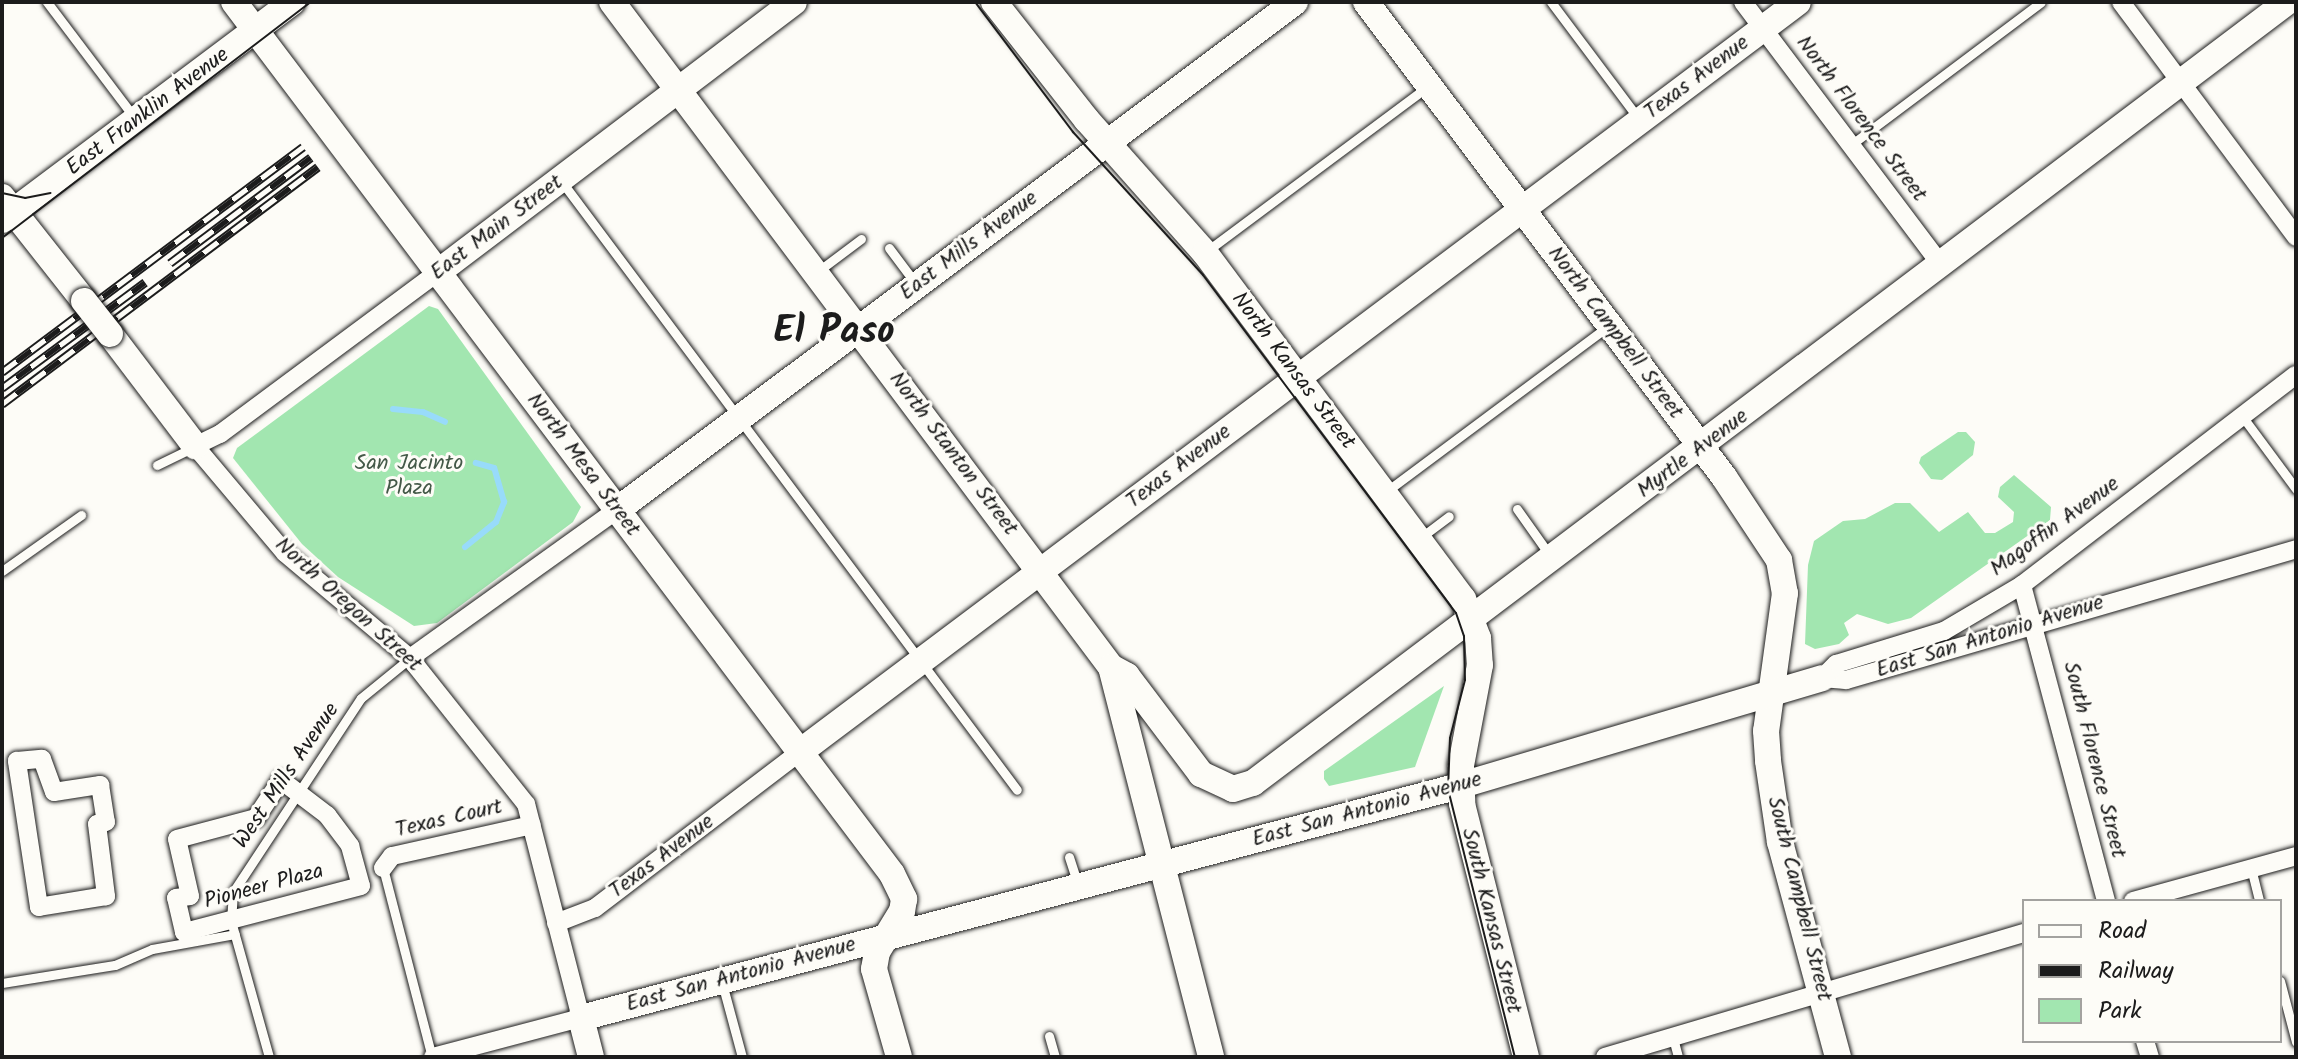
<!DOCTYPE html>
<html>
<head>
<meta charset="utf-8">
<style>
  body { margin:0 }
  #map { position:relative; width:2298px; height:1059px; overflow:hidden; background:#fdfcf7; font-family:Kalam,sans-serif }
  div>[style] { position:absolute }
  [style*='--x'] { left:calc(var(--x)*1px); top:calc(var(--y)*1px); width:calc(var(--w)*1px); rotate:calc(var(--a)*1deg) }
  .green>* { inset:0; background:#a2e6b0 }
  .stream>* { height:6px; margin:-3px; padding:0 3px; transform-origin:3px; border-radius:3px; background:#98dbfa }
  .roads { filter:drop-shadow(0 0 2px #1c1c1c) drop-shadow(0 0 2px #1c1c1c) }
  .lane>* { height:9px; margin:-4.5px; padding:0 4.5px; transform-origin:4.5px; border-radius:4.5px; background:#fdfcf7 }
  .street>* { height:18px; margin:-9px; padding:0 9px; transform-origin:9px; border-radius:9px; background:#fdfcf7 }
  .secondary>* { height:26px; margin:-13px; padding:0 13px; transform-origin:13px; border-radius:13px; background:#fdfcf7 }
  .tram>* { height:2px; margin:-1px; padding:0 1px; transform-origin:1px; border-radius:1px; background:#1c1c1c }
  .rail>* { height:9px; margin-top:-4.5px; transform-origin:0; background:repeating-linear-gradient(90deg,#fdfcf7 0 18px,#1c1c1c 0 36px); box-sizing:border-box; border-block:2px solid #1c1c1c }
  .bridges { filter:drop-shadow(0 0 2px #1c1c1c) drop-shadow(0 0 2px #1c1c1c) }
  .secondary-bridge>* { height:26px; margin:-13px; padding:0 13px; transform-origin:13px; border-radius:13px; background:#fdfcf7 }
  span { translate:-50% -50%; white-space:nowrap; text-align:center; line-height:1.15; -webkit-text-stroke:6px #fdfcf7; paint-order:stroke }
  .street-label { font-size:22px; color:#1c1c1c }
  .park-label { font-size:22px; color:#445948 }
  .town-label { font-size:38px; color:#1c1c1c; font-weight:700 }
  .frame { position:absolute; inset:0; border:4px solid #1c1c1c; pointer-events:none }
  .legend { position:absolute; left:2022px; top:899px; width:260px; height:144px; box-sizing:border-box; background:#fdfcf7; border:2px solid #a3a29f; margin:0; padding:10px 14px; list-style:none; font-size:24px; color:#1c1c1c }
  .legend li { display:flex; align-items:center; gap:16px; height:40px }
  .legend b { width:40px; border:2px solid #a3a29f }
</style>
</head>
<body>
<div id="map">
  <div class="green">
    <i style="clip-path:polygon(429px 306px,438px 309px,581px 507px,573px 522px,437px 623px,414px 626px,338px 577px,302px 544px,233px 458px,237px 448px)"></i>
    <i style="clip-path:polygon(1958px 432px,1966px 432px,1975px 442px,1973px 455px,1942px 480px,1931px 479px,1919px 463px,1921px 457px)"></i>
    <i style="clip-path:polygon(2014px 475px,2051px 507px,2050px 520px,1911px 618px,1888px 624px,1857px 614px,1844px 623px,1849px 635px,1839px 644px,1815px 649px,1805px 644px,1808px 565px,1814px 541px,1843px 521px,1865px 519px,1895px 503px,1910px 503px,1939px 532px,1968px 512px,1985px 533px,1995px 533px,2013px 522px,2014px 512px,1998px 497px,2000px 487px)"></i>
    <i style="clip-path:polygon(1444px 686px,1415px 767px,1329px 786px,1324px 779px,1324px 771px)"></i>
  </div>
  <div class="stream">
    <i style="--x:393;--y:409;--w:30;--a:6"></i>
    <i style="--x:423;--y:412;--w:24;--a:24"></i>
    <i style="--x:465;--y:547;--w:40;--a:-39"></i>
    <i style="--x:496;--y:522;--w:22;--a:-68"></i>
    <i style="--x:504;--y:502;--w:35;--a:-106"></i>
    <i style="--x:494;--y:468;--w:19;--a:-164"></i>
  </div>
  <div class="roads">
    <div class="lane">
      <i style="--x:47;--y:2;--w:144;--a:52.9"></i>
      <i style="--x:1551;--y:2;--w:145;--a:53.1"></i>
      <i style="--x:1852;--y:144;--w:236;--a:-36.9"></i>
      <i style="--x:562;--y:182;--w:759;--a:53.19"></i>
      <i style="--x:889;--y:248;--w:45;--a:53.1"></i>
      <i style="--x:1207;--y:251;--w:273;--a:-36.7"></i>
      <i style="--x:817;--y:272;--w:55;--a:-36.9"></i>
      <i style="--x:2242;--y:416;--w:91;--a:53.5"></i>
      <i style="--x:157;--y:465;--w:39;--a:-26"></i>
      <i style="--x:1387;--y:491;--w:273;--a:-36.7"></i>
      <i style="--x:1517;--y:509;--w:59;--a:54.7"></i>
      <i style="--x:1420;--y:538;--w:36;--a:-37"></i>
      <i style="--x:2;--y:571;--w:97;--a:-35.3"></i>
      <i style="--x:1069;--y:857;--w:28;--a:72"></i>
      <i style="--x:383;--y:868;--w:195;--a:75.5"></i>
      <i style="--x:2251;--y:868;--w:34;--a:76"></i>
      <i style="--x:2280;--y:981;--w:63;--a:75.3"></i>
      <i style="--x:2;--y:983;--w:114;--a:-9.1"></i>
      <i style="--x:115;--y:965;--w:40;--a:-23.4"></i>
      <i style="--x:152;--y:949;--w:84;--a:-10.2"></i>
      <i style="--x:722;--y:983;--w:77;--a:74.9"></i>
      <i style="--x:1049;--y:1036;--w:22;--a:74"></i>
      <i style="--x:1673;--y:1038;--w:20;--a:75"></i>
      <i style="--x:269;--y:1057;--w:141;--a:-105.6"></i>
      <i style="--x:231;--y:921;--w:29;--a:-86"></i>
      <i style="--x:233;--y:892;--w:232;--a:-56.6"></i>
      <i style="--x:361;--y:698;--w:63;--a:-39.2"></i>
    </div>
    <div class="street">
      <i style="--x:1743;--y:2;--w:329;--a:53"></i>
      <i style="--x:2121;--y:2;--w:293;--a:53.3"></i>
      <i style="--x:2022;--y:585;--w:327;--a:75.1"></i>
      <i style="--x:410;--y:658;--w:254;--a:-35.6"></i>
      <i style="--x:1822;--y:678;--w:20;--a:-45"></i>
      <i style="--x:1836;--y:664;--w:113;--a:-17"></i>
      <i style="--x:1944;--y:631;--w:91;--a:-30.5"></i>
      <i style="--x:2022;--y:585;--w:345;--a:-37.5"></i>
      <i style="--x:1822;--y:678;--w:24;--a:5"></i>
      <i style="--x:1846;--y:680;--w:469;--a:-16.2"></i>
      <i style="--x:42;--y:759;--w:35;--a:70"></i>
      <i style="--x:54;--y:792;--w:47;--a:-8.7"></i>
      <i style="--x:100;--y:785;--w:37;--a:81"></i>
      <i style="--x:106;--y:822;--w:9;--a:167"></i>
      <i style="--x:97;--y:824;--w:73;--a:82.9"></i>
      <i style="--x:106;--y:896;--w:68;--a:170.7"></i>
      <i style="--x:39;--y:907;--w:148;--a:-98.6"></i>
      <i style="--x:17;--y:761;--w:25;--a:-5"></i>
      <i style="--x:281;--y:780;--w:58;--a:37.3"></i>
      <i style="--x:327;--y:815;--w:39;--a:53"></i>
      <i style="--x:350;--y:846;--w:41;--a:74.6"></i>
      <i style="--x:361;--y:886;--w:183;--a:165.4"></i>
      <i style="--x:184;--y:932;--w:35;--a:-103"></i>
      <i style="--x:176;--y:898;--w:14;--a:-8"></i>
      <i style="--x:190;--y:896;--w:58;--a:-102.8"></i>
      <i style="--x:177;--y:839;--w:82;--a:-14.9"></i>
      <i style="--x:256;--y:818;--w:45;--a:-56.7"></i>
      <i style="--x:383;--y:868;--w:15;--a:-53"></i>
      <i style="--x:392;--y:856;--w:143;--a:-12.5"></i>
      <i style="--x:2133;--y:901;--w:169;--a:-15.4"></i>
      <i style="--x:556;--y:923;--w:42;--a:-21"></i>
      <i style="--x:595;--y:908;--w:258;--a:-37.3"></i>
      <i style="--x:2145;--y:1041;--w:17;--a:73"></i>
      <i style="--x:433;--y:1057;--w:153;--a:-14.8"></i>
      <i style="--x:581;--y:1018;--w:221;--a:-104.4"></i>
      <i style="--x:526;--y:804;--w:186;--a:-128.5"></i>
      <i style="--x:410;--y:658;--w:163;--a:-140"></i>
      <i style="--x:285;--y:553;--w:140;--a:-130.1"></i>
      <i style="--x:195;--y:446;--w:28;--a:-26"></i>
      <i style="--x:220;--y:434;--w:270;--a:-36.6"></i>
      <i style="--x:1605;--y:1057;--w:437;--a:-16.5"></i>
    </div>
    <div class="secondary">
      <i style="--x:234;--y:2;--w:1092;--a:52.96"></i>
      <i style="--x:892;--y:874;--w:28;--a:64"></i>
      <i style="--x:904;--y:899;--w:12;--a:99"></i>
      <i style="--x:902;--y:911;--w:48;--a:121.4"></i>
      <i style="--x:877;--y:952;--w:17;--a:100"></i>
      <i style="--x:874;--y:969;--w:91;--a:74.1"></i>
      <i style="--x:612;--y:2;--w:831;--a:53.12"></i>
      <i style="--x:1111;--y:667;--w:403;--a:75.6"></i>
      <i style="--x:994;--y:2;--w:150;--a:51.8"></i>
      <i style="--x:1087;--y:120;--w:178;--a:48.4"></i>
      <i style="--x:1205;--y:253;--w:432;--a:53.3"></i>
      <i style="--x:1463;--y:599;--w:42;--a:69"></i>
      <i style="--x:1478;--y:638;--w:27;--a:86"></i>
      <i style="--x:1480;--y:665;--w:103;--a:100.7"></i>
      <i style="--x:1461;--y:766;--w:38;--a:88"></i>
      <i style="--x:1462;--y:804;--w:261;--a:75.8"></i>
      <i style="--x:1366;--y:2;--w:595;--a:53"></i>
      <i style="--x:1724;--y:477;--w:100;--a:56.5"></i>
      <i style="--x:1779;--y:560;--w:34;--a:80"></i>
      <i style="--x:1785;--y:593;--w:139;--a:97.8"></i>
      <i style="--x:1766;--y:731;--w:30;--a:86"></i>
      <i style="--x:1768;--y:761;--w:82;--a:81.6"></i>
      <i style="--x:1780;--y:842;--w:223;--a:74.9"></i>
      <i style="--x:2;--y:197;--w:132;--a:51.7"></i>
      <i style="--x:2;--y:220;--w:363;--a:-36.9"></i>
      <i style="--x:437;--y:273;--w:448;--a:-37.2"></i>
      <i style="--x:110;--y:334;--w:141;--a:52.8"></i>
      <i style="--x:617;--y:510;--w:847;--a:-36.84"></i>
      <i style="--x:1111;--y:667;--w:18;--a:29"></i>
      <i style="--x:1127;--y:676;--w:123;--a:52.9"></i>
      <i style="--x:1201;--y:774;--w:35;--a:25"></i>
      <i style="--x:1233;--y:789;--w:21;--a:-17"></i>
      <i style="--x:1253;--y:783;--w:1296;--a:-37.06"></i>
      <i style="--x:800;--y:752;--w:1248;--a:-36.92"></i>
      <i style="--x:591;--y:1057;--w:40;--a:-104.4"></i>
      <i style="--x:581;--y:1018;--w:897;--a:-14.8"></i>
      <i style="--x:1448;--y:789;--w:390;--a:-16.5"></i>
    </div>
  </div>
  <div class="tram">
    <i style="--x:975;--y:2;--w:163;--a:53"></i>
    <i style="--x:1073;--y:132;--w:193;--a:47.7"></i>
    <i style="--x:1203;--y:275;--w:422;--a:53.2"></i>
    <i style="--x:1456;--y:613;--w:24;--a:71"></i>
    <i style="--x:1464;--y:636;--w:44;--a:88.7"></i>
    <i style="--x:1465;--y:680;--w:60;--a:104.5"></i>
    <i style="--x:1450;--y:738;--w:51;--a:92.2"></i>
    <i style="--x:1448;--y:789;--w:276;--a:76"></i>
    <i style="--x:2;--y:193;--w:24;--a:12"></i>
    <i style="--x:25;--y:198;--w:26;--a:-11"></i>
    <i style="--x:2;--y:238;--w:389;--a:-37.4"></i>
  </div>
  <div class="rail">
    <i style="--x:170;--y:263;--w:176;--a:-36.9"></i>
    <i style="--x:2;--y:372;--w:376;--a:-36.8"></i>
    <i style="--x:2;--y:388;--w:178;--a:-36.5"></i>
    <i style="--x:2;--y:404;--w:395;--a:-36.9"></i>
  </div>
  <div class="bridges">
    <div class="secondary-bridge">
      <i style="--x:84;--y:301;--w:42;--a:51.8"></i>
    </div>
  </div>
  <div class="street-label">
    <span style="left:1697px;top:78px;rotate:-37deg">Texas Avenue</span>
    <span style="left:148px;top:112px;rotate:-37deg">East Franklin Avenue</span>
    <span style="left:1861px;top:119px;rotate:53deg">North Florence Street</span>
    <span style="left:497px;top:228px;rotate:-37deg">East Main Street</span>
    <span style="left:969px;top:246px;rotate:-37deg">East Mills Avenue</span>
    <span style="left:1615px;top:333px;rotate:53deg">North Campbell Street</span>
    <span style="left:1293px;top:371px;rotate:53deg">North Kansas Street</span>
    <span style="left:953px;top:454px;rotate:53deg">North Stanton Street</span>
    <span style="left:1693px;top:454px;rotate:-37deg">Myrtle Avenue</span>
    <span style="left:583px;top:465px;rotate:53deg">North Mesa Street</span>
    <span style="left:1179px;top:467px;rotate:-37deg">Texas Avenue</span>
    <span style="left:2055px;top:527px;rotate:-36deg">Magoffin Avenue</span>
    <span style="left:348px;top:605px;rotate:42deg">North Oregon Street</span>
    <span style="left:1990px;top:637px;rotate:-17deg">East San Antonio Avenue</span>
    <span style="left:2094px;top:760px;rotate:76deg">South Florence Street</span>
    <span style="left:287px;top:776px;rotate:-56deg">West Mills Avenue</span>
    <span style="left:1367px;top:810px;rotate:-15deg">East San Antonio Avenue</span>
    <span style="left:449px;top:819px;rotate:-13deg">Texas Court</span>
    <span style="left:662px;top:857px;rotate:-37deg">Texas Avenue</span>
    <span style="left:264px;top:887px;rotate:-15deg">Pioneer Plaza</span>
    <span style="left:1799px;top:899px;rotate:76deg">South Campbell Street</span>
    <span style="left:1491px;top:921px;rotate:76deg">South Kansas Street</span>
    <span style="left:741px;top:975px;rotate:-15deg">East San Antonio Avenue</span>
  </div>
  <div class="park-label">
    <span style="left:409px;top:476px">San Jacinto<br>Plaza</span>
  </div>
  <div class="town-label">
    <span style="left:834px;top:333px">El Paso</span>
  </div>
  <div class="frame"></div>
  <ul class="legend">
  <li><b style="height:10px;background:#fdfcf7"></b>Road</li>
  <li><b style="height:10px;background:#1c1c1c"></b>Railway</li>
  <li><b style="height:22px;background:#a2e6b0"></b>Park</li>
  </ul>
</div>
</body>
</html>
